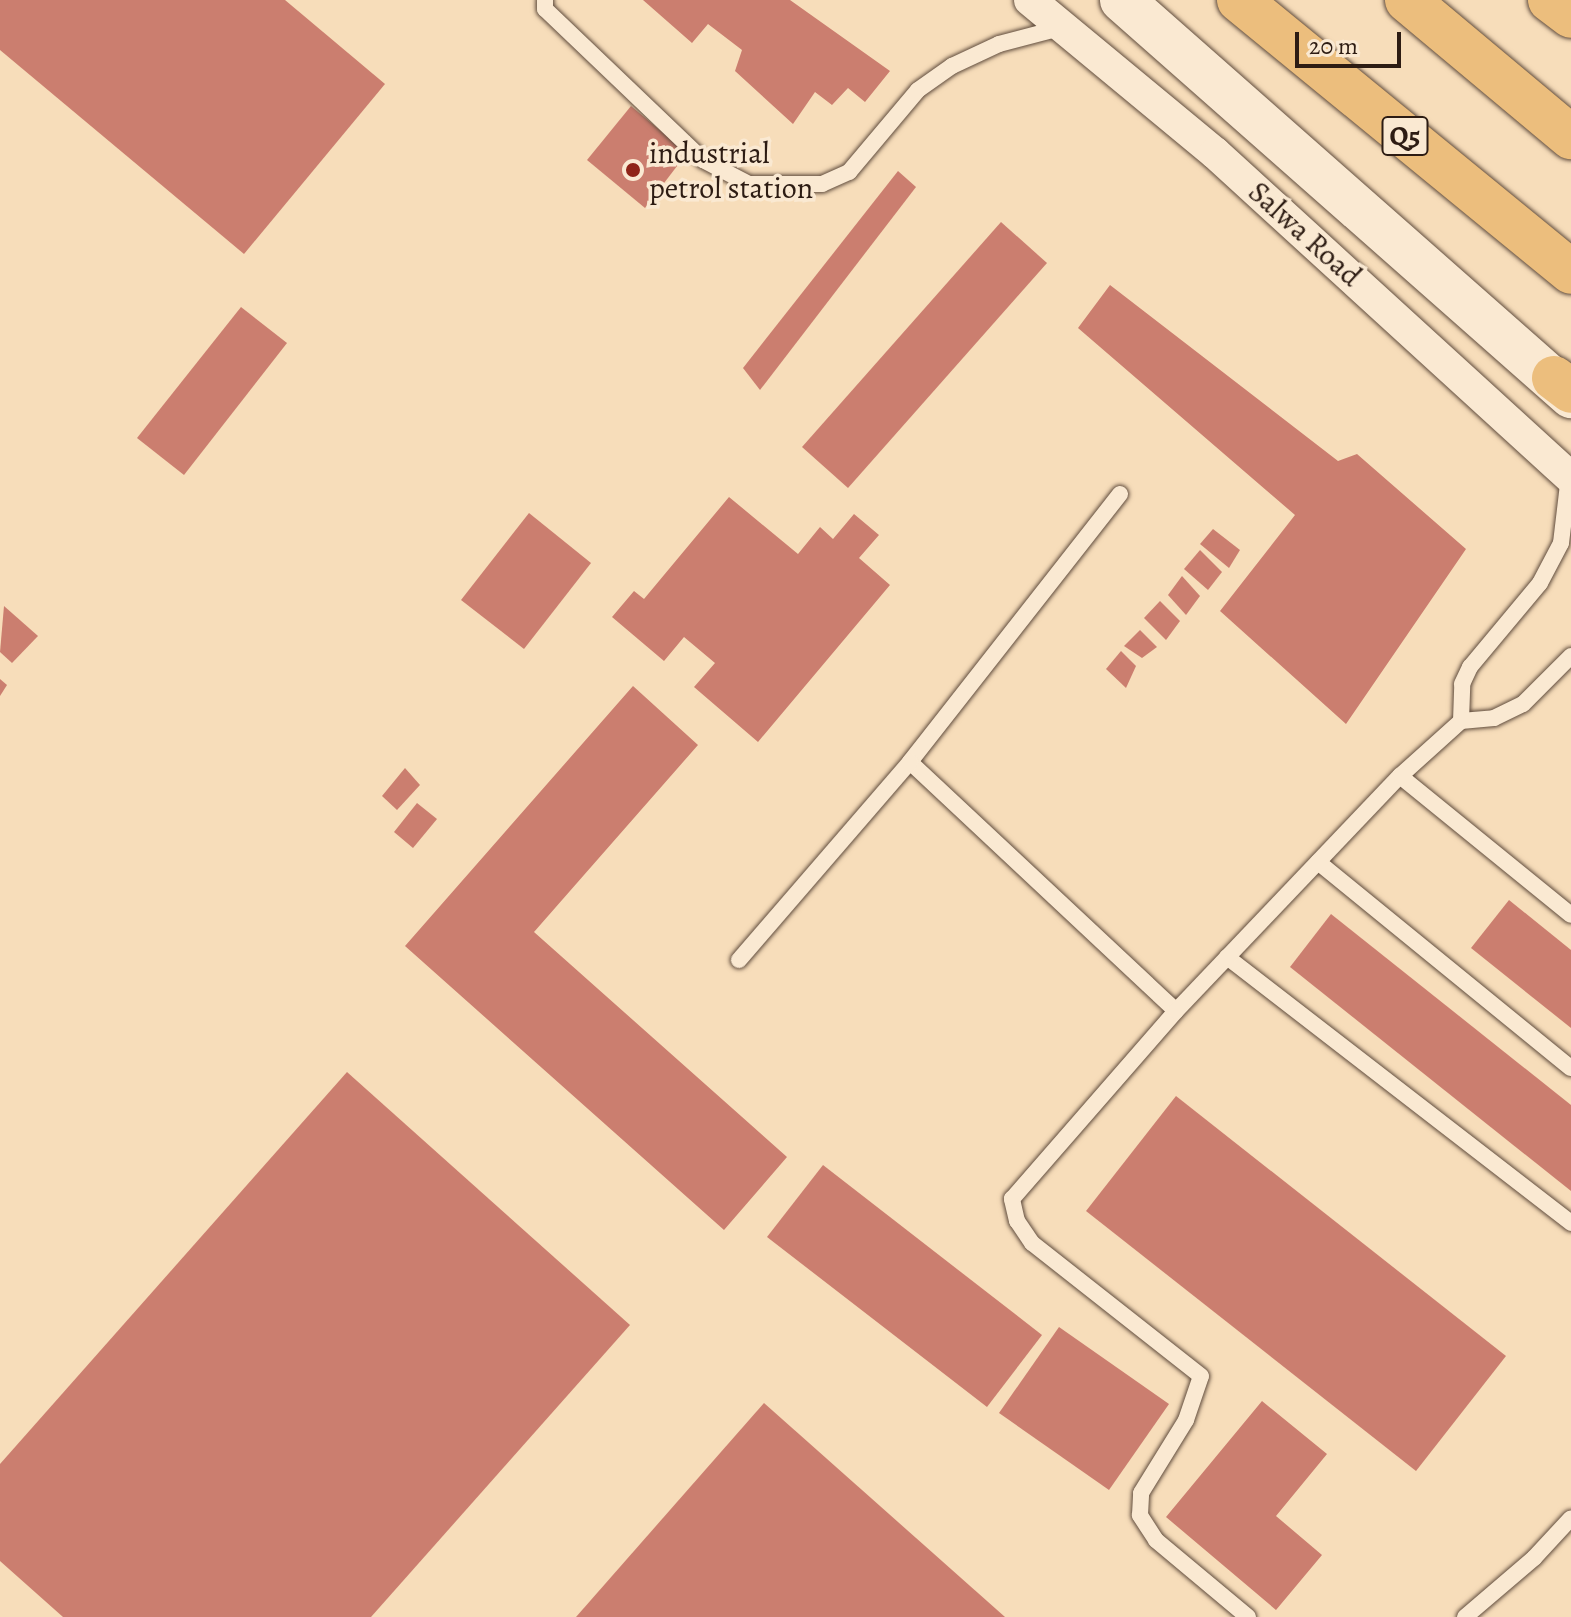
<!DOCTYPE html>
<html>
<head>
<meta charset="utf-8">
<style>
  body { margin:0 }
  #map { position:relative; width:1571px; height:1617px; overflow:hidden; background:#f7ddba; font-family:Alegreya,serif }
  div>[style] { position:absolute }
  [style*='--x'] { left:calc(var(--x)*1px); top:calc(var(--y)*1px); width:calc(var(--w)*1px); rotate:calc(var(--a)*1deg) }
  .building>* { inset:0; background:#cb7e6f }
  .roads { filter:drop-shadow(0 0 2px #604c3d) drop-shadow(0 0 2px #604c3d) }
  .lane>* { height:16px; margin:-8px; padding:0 8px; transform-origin:8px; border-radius:8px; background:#fae9d2 }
  .street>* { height:32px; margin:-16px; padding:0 16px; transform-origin:16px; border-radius:16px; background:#fae9d2 }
  .secondary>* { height:44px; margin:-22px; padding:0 22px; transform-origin:22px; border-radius:22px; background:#fae9d2 }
  .primary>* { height:44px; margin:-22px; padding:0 22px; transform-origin:22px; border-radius:22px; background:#ecbe7d }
  .highway>* { height:44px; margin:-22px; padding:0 22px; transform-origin:22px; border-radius:22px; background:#ecbe7d }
  .dots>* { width:22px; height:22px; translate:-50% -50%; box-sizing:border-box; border:4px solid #fae9d2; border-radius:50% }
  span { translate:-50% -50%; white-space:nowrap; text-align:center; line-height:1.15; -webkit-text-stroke:7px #fae9d2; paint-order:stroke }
  .shield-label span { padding:2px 6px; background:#fae9d2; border:2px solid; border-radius:6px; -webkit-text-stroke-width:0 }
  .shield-label { font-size:28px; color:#2d1c13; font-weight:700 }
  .poi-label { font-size:30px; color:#2d1c13 }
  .left { translate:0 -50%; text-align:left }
  .street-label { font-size:30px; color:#2d1c13 }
  .scale { position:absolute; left:1295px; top:32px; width:106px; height:36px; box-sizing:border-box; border:4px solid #2d1c13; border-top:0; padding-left:10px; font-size:24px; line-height:28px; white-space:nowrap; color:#2d1c13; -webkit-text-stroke:6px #fae9d2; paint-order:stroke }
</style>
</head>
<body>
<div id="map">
  <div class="building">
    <i style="clip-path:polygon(0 0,285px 0,385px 84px,244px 254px,0 50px)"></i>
    <i style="clip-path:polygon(643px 0,790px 0,890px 71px,865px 102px,848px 88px,832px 105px,815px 92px,793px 124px,735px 71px,742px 50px,708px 24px,692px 43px)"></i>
    <i style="clip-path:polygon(631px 106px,687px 153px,645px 208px,587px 160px)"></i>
    <i style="clip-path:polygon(898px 171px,916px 187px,760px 390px,743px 368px)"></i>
    <i style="clip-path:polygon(1001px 222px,1047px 263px,848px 488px,802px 447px)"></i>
    <i style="clip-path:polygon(1110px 285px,1338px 461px,1357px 454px,1466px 549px,1346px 724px,1220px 611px,1295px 515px,1078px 328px)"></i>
    <i style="clip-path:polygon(241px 307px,287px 343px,184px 475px,137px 438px)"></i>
    <i style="clip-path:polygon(729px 497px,798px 554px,820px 527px,833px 539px,854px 514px,879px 535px,859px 558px,890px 585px,758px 742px,694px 687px,715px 663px,684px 637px,664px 661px,612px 617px,634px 591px,644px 599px)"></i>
    <i style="clip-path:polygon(529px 513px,591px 563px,524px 649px,461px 600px)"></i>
    <i style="clip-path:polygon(1213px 529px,1240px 550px,1229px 568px,1200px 544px)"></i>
    <i style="clip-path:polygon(1200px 550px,1222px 572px,1208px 590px,1184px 569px)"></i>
    <i style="clip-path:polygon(1182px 576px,1200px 596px,1186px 615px,1168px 595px)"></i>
    <i style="clip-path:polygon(1160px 601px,1180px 621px,1166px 640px,1144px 618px)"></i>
    <i style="clip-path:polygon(4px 606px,38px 636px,12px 663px,0 652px)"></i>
    <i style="clip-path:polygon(1140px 630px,1157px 647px,1142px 658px,1124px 646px)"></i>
    <i style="clip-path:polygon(1121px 651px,1136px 666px,1126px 688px,1106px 669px)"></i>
    <i style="clip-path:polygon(0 679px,7px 685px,0 696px)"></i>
    <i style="clip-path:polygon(633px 686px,698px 745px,534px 932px,787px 1157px,724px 1230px,405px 946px)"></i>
    <i style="clip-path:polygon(405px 768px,420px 785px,397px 810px,382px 796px)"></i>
    <i style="clip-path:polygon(417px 803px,437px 819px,413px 848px,394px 832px)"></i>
    <i style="clip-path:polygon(1509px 900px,1571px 950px,1571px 1028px,1471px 948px)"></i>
    <i style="clip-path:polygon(1331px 914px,1571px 1105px,1571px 1191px,1290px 967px)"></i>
    <i style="clip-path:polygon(347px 1072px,630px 1325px,371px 1617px,63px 1617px,0 1561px,0 1464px)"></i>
    <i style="clip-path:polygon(1176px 1096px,1506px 1356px,1416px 1471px,1086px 1211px)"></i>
    <i style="clip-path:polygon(823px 1165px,1042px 1335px,987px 1407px,767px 1237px)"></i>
    <i style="clip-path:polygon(1059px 1327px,1169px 1404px,1109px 1490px,999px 1413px)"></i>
    <i style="clip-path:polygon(1262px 1401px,1327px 1454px,1276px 1516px,1322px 1555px,1276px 1610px,1166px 1517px)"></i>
    <i style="clip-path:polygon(764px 1403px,1005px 1617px,576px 1617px)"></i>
  </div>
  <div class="roads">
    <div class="lane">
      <i style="--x:545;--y:0;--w:9;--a:90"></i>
      <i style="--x:545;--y:9;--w:219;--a:43.7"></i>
      <i style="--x:703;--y:160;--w:52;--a:27.6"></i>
      <i style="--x:749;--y:184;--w:73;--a:0"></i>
      <i style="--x:822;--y:184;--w:30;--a:-24"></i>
      <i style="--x:849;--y:172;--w:107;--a:-49.9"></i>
      <i style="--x:918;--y:90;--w:42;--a:-35.2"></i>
      <i style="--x:952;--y:66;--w:52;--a:-25.1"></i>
      <i style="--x:999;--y:44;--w:67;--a:-14.7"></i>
      <i style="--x:1120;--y:494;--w:340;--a:128.1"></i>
      <i style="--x:910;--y:762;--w:364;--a:43.1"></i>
      <i style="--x:1461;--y:721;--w:37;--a:-88"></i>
      <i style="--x:1462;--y:684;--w:19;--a:-65"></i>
      <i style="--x:1470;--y:667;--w:109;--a:-50.2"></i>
      <i style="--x:1540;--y:583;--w:45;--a:-62.3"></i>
      <i style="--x:1561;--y:543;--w:67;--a:-83.2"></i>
      <i style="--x:1400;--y:776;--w:220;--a:39.1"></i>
      <i style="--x:1318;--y:862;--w:326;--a:39.2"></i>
      <i style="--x:1227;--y:957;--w:435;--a:37.7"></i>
      <i style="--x:739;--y:960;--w:262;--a:-49.2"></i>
      <i style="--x:1248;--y:1617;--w:120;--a:-140.1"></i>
      <i style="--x:1156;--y:1540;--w:30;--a:-123"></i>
      <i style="--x:1140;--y:1515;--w:22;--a:-87"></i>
      <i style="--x:1141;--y:1493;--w:86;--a:-58.3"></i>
      <i style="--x:1186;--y:1420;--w:46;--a:-71.2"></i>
      <i style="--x:1201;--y:1376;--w:215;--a:-141.8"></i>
      <i style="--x:1032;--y:1243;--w:27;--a:-124"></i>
      <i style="--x:1017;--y:1221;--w:23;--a:-103"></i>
      <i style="--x:1012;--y:1199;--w:249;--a:-48.9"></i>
      <i style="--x:1176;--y:1011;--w:325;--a:-46.4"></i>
      <i style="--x:1400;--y:776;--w:82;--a:-42"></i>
      <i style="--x:1461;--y:721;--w:33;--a:-5"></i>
      <i style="--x:1494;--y:718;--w:32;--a:-26"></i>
      <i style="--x:1523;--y:704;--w:68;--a:-45"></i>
      <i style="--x:1465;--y:1617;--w:91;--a:-40.5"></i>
      <i style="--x:1534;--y:1558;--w:54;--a:-47.2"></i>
    </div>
    <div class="street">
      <i style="--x:1030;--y:0;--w:240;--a:39.6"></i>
      <i style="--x:1215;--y:153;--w:482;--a:42.4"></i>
    </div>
    <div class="secondary">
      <i style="--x:1122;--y:0;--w:599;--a:41.41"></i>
    </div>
    <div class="primary">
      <i style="--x:1554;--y:378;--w:21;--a:37"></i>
    </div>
    <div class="highway">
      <i style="--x:1239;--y:0;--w:429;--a:39.3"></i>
      <i style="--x:1407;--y:0;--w:214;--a:39.9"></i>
      <i style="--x:1550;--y:0;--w:26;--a:37"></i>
    </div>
  </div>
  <div class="dots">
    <i style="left:633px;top:170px;background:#8f2418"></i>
  </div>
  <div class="shield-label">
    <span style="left:1405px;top:136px">Q5</span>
  </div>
  <div class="poi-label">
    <span class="left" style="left:649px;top:170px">industrial<br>petrol station</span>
  </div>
  <div class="street-label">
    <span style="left:1305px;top:234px;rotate:42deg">Salwa Road</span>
  </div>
  <div class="scale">20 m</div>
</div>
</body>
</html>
